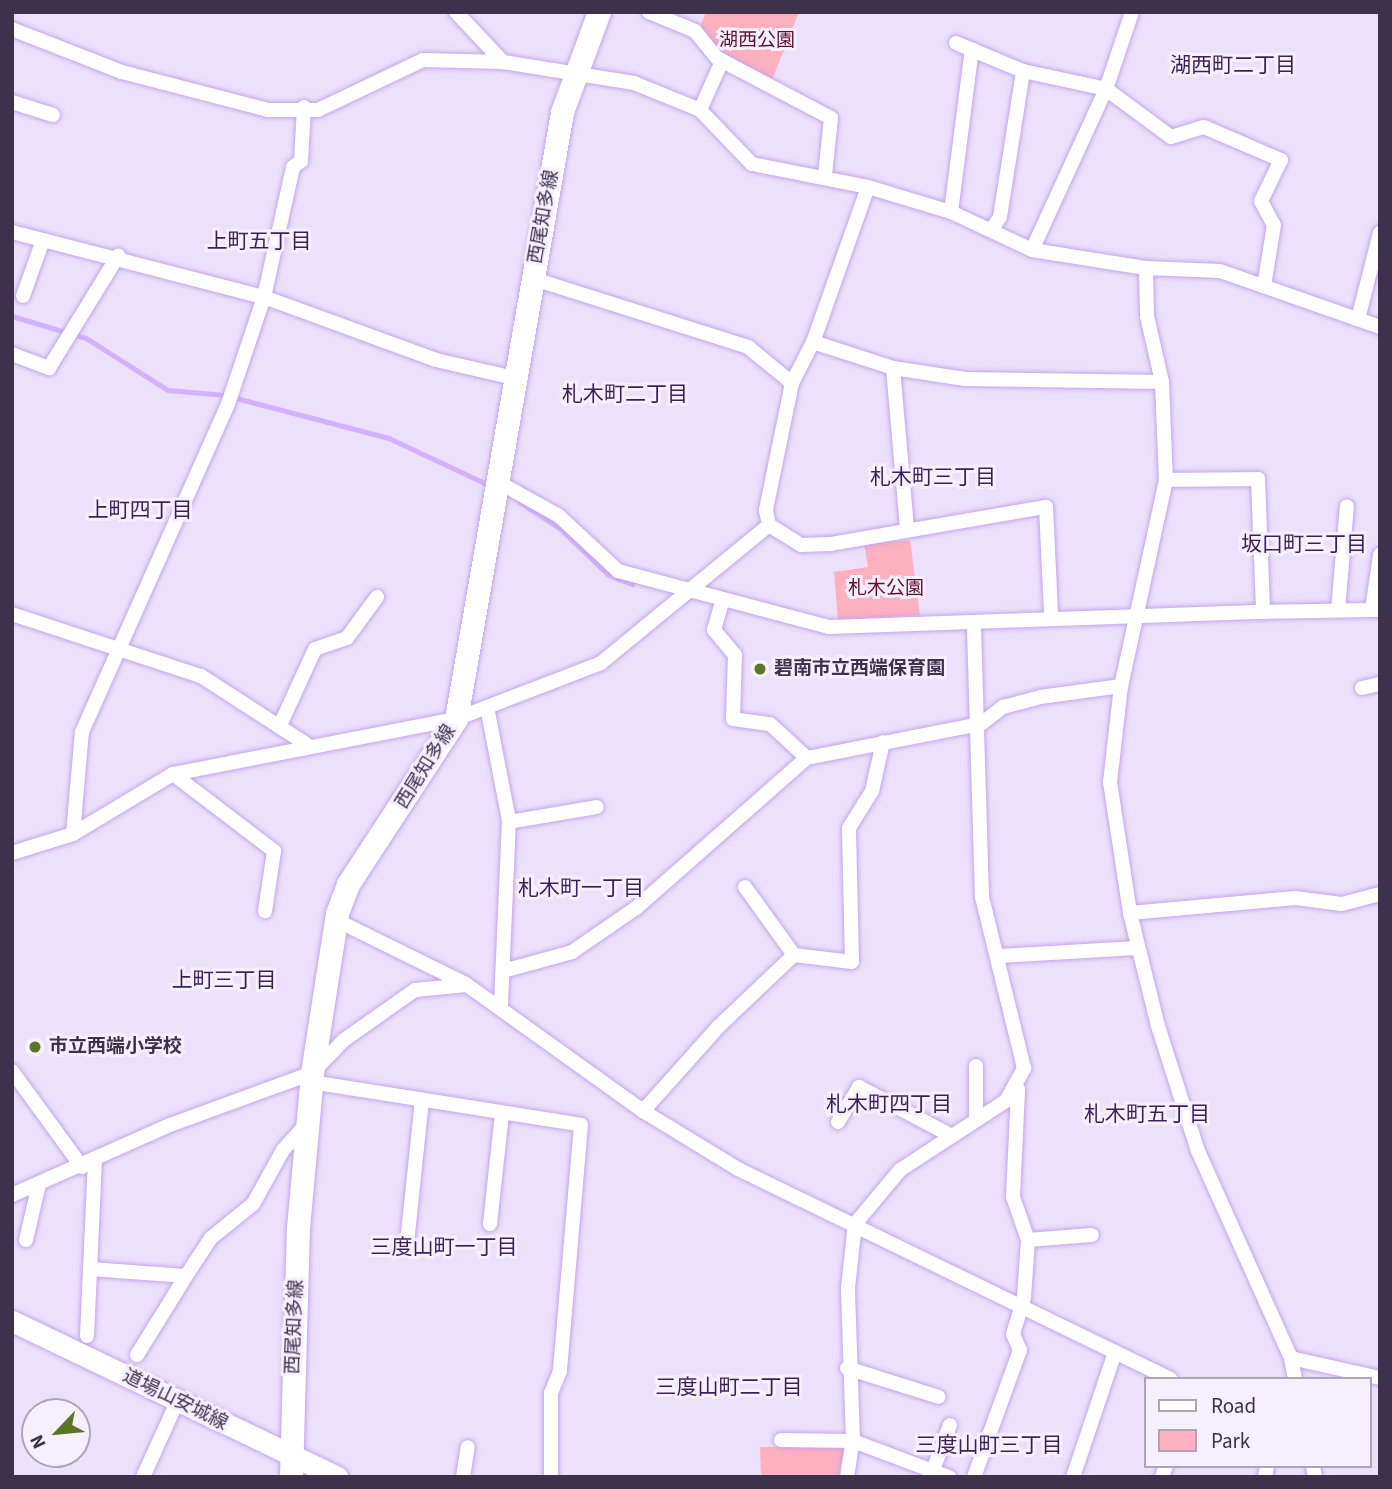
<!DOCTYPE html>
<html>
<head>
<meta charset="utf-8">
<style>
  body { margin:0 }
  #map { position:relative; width:1392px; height:1489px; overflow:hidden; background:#ece0fc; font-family:"Source Sans 3","Noto Sans JP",sans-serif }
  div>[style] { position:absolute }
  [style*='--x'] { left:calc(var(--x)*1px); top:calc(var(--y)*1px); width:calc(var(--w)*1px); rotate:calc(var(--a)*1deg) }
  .green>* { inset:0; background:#fcb0c0 }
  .stream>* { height:4.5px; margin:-2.25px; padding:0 2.25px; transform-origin:2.25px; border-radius:2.25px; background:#d4b1fc }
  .roads { filter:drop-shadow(0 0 2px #c4a5e9) drop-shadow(0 0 2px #c4a5e9) }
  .street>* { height:14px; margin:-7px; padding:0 7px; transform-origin:7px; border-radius:7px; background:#fff }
  .secondary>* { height:21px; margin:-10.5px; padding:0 10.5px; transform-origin:10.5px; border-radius:10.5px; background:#fff }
  .primary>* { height:23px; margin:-11.5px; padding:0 11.5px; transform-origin:11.5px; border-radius:11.5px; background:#fff }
  .dots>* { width:19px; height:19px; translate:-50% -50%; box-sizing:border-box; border:4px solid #f6f0fe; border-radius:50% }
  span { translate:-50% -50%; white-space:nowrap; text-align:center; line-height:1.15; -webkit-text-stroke:6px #f6f0fe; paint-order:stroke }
  .park-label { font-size:19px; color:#5f102c }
  .street-label { font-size:19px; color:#3e314d }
  .poi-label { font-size:19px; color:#3e314d; font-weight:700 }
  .left { translate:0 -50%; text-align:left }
  .neighbourhood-label { font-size:21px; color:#3c1f58 }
  .frame { position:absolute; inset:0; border:14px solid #3e314d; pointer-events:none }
  .legend { position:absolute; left:1144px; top:1377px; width:228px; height:91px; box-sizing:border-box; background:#f6f0fe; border:2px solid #aca4b7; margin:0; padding:9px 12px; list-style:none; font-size:21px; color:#3e314d }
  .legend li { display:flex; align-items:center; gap:14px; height:35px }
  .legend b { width:35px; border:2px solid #aca4b7 }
  .north { position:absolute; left:21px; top:1398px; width:70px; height:70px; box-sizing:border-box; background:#f6f0fe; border:2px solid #aca4b7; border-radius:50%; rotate:244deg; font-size:19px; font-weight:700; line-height:28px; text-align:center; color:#3e314d }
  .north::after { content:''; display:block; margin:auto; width:24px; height:32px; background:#5b7527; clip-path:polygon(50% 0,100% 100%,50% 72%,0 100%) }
</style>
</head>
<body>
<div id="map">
  <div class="green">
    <i style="clip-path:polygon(706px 12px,799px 12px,772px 80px,720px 54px,700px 27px)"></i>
    <i style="clip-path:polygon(910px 540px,920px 615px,838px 620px,834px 572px,868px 567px,864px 544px)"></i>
    <i style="clip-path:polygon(760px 1447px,844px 1447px,839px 1477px,761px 1477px)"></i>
  </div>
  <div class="stream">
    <i style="--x:12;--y:316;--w:77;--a:16.6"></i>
    <i style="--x:86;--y:338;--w:97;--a:32.4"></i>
    <i style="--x:168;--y:390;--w:57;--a:5"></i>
    <i style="--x:225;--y:395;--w:170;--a:14.7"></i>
    <i style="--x:389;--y:438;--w:113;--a:25.2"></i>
    <i style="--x:520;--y:502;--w:49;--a:33.4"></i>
    <i style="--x:561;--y:529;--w:66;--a:43.8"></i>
    <i style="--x:609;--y:575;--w:25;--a:21"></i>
  </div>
  <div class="roads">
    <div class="street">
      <i style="--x:456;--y:12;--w:69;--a:46.8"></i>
      <i style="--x:649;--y:12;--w:50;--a:22.4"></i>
      <i style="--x:695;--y:31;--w:35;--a:51"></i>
      <i style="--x:717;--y:58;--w:129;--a:27.8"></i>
      <i style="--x:831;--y:118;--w:57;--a:96"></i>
      <i style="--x:12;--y:29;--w:118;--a:21.4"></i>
      <i style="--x:122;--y:72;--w:151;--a:14.6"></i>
      <i style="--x:268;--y:110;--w:50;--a:0"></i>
      <i style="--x:318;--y:110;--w:116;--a:-25.5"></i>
      <i style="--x:423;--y:60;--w:80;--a:1.4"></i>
      <i style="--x:503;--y:62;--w:133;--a:9.1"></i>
      <i style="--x:634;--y:83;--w:71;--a:22.2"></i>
      <i style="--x:700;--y:110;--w:75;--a:46.1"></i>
      <i style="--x:752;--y:164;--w:118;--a:11.2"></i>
      <i style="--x:868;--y:187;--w:87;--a:16.8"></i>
      <i style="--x:951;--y:212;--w:89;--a:25.1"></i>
      <i style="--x:1032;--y:250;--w:115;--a:9"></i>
      <i style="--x:1146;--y:268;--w:74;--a:2.3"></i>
      <i style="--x:1220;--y:271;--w:170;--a:19.3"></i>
      <i style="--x:956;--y:43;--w:73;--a:22.7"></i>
      <i style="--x:1023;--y:71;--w:85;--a:12.2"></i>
      <i style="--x:1106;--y:89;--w:81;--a:36.4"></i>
      <i style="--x:1171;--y:137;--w:34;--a:-17"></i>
      <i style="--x:1204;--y:127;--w:84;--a:23.2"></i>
      <i style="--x:1281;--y:160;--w:46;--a:116"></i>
      <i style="--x:1261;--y:201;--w:27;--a:62"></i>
      <i style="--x:1274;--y:225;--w:62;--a:99.3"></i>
      <i style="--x:12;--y:102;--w:43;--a:17.6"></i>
      <i style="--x:700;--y:110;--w:54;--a:-65.8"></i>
      <i style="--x:868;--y:187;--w:164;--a:109.5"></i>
      <i style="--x:813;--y:342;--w:46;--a:117.1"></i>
      <i style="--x:792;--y:383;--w:130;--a:101.6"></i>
      <i style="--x:766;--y:510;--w:15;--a:79"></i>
      <i style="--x:769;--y:525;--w:38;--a:32"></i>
      <i style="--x:801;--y:545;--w:30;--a:-2"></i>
      <i style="--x:831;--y:544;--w:218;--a:-9.8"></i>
      <i style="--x:1046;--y:507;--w:108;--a:87.3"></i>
      <i style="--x:951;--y:212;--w:164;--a:-82.7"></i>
      <i style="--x:992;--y:229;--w:14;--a:-56"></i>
      <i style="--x:1000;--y:217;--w:148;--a:-81"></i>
      <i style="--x:12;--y:232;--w:260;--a:14.5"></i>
      <i style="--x:264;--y:297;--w:183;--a:20.1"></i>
      <i style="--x:436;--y:360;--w:84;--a:13"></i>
      <i style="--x:1032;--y:250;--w:177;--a:-65.3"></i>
      <i style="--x:1106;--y:89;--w:81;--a:-71.3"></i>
      <i style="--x:1146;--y:268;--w:48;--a:88.8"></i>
      <i style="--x:1147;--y:316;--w:68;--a:77.2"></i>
      <i style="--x:1162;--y:382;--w:98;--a:87.7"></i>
      <i style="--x:1166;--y:480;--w:211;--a:102.3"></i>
      <i style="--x:1121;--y:686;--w:97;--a:96.5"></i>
      <i style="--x:1110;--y:782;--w:133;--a:81.3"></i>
      <i style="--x:1130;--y:913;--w:116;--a:76.1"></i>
      <i style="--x:1158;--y:1026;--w:131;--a:72.3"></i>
      <i style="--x:1198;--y:1151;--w:227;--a:65.8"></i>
      <i style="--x:1291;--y:1358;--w:21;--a:79"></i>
      <i style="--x:534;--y:279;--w:225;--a:17.6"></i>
      <i style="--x:748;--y:347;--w:57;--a:39.3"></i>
      <i style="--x:23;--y:296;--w:59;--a:-70.3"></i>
      <i style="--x:1358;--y:319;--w:89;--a:-75.7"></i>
      <i style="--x:813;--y:342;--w:84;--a:18"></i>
      <i style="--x:893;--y:368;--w:73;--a:8.7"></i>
      <i style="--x:965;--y:379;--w:197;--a:0.9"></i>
      <i style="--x:12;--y:354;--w:40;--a:21"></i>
      <i style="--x:49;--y:368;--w:132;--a:-58.4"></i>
      <i style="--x:893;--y:368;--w:161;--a:85"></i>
      <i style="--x:1166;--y:480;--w:92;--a:-0.6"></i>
      <i style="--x:1258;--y:479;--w:133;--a:87.8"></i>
      <i style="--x:1263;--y:612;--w:117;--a:-1"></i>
      <i style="--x:500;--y:483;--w:68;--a:29.2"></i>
      <i style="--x:559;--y:516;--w:81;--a:43"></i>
      <i style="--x:618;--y:571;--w:218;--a:14.9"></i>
      <i style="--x:829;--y:627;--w:434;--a:-2"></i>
      <i style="--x:722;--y:602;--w:29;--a:106"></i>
      <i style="--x:714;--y:630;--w:33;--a:50"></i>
      <i style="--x:735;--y:655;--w:64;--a:91.8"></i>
      <i style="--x:733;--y:719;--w:37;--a:8"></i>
      <i style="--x:770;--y:724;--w:50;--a:42.6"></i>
      <i style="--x:1338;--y:610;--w:104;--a:-85.1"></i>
      <i style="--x:1372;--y:610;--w:56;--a:-81.7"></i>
      <i style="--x:12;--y:614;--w:199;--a:18.2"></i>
      <i style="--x:201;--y:676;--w:125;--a:32.9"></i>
      <i style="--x:1362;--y:688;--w:18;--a:-13"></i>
      <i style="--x:487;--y:707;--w:115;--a:79"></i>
      <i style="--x:509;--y:820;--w:186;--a:92.5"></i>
      <i style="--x:281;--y:723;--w:81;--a:-65.3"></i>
      <i style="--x:315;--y:649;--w:34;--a:-19"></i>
      <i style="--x:347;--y:638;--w:51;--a:-53.8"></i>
      <i style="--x:173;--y:774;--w:127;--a:37.3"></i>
      <i style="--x:274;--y:851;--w:61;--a:98.5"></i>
      <i style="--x:509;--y:822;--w:89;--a:-9.7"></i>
      <i style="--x:73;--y:834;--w:102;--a:-85"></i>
      <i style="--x:82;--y:732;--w:359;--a:-66"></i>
      <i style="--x:228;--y:404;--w:113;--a:-71.4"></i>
      <i style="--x:264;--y:297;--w:133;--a:-77.4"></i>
      <i style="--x:293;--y:167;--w:10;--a:-37"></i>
      <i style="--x:301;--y:161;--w:54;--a:-86.8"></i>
      <i style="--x:12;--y:853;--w:64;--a:-17.3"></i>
      <i style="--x:73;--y:834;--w:117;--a:-31"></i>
      <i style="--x:173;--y:774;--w:288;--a:-11"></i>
      <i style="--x:456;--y:719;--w:155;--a:-21.1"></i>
      <i style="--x:601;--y:663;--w:217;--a:-39.4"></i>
      <i style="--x:745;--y:887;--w:84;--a:54.2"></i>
      <i style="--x:1130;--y:913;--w:166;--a:-5.2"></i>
      <i style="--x:1295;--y:898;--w:47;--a:7.3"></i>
      <i style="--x:1342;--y:904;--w:39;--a:-15"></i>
      <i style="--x:336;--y:920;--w:145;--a:26.2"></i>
      <i style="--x:998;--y:956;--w:140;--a:-3.3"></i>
      <i style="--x:503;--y:971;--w:72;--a:-15.4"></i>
      <i style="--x:572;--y:952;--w:78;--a:-34.5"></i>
      <i style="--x:636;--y:908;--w:227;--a:-41.3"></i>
      <i style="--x:807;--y:758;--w:177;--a:-11.1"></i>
      <i style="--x:981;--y:724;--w:28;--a:-38"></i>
      <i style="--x:1003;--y:707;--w:38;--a:-15"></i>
      <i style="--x:1040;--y:697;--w:82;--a:-7.7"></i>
      <i style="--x:12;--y:1071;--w:119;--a:53.9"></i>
      <i style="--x:311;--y:1082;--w:273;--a:9"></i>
      <i style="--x:581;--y:1125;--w:247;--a:94.9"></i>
      <i style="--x:560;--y:1371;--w:24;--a:112"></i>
      <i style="--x:551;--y:1393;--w:84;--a:90"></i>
      <i style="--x:643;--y:1111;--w:113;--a:-48.2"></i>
      <i style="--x:718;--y:1027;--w:105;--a:-43.5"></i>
      <i style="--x:794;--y:955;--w:58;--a:6.9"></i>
      <i style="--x:852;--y:962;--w:134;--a:-91.3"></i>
      <i style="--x:849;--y:828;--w:44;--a:-58.1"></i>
      <i style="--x:872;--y:791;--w:50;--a:-77.3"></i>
      <i style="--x:976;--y:1120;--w:54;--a:-90"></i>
      <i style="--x:838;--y:1122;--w:41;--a:-59"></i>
      <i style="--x:859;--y:1087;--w:105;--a:27.8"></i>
      <i style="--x:12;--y:1195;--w:173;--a:-23.9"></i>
      <i style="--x:170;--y:1125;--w:151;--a:-20.1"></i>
      <i style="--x:312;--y:1073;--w:46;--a:-45.9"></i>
      <i style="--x:344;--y:1040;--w:87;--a:-35.2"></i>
      <i style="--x:415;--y:990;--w:52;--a:-5.5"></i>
      <i style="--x:467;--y:985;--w:216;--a:35.6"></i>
      <i style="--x:643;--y:1111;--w:111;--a:31.4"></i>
      <i style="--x:738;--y:1169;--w:481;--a:25.9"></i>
      <i style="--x:490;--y:1224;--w:112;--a:-83.8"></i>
      <i style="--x:26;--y:1240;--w:57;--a:-76.9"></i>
      <i style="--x:1028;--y:1240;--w:64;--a:-4.5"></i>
      <i style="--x:407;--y:1243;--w:144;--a:-84"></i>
      <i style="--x:90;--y:1269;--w:96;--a:4.2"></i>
      <i style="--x:186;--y:1276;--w:93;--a:121.8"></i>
      <i style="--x:186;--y:1276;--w:45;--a:-56.7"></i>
      <i style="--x:211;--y:1238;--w:54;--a:-39"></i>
      <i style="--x:253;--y:1204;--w:62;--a:-60.9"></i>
      <i style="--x:283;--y:1150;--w:36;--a:-48"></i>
      <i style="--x:87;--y:1336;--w:176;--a:-87.4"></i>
      <i style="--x:1291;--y:1358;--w:91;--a:12.7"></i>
      <i style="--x:847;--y:1368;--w:96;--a:17.5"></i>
      <i style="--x:781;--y:1440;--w:72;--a:0.8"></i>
      <i style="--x:853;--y:1441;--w:103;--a:20.6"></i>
      <i style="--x:1313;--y:1466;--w:11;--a:80"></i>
      <i style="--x:933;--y:1470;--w:48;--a:-69.3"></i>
      <i style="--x:143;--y:1477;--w:85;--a:-65.6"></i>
      <i style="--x:463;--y:1477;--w:30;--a:-81"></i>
      <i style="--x:847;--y:1477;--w:36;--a:-81"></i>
      <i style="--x:853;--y:1441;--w:153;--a:-91.9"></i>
      <i style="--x:848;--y:1288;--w:64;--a:-83.8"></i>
      <i style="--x:855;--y:1224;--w:70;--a:-50.2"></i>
      <i style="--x:900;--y:1170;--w:126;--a:-33.1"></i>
      <i style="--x:1006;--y:1101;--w:38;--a:-61"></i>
      <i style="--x:1024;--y:1068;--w:176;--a:-103.8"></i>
      <i style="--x:982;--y:897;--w:274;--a:-91.7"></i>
      <i style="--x:974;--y:1477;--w:135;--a:-70.1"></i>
      <i style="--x:1020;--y:1350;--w:17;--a:-114"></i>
      <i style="--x:1013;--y:1334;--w:39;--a:-73"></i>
      <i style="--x:1024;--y:1297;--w:57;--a:-86"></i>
      <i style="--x:1028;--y:1240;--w:46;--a:-109.2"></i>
      <i style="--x:1013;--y:1197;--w:108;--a:-87.3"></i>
      <i style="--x:1073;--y:1477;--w:132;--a:-71.4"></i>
      <i style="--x:1162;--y:1477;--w:12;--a:-70"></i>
      <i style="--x:1265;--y:1477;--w:11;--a:-80"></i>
    </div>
    <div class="secondary">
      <i style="--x:12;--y:1321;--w:361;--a:25.6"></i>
    </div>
    <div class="primary">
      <i style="--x:291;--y:1477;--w:249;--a:-88.4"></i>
      <i style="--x:298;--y:1228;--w:156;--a:-84.8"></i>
      <i style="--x:312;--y:1073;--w:162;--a:-81.1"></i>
      <i style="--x:337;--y:913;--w:31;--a:-69"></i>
      <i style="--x:348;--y:884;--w:197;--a:-56.8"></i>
      <i style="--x:456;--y:719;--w:616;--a:-80.09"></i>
      <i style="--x:562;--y:112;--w:107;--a:-69.7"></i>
    </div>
  </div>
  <div class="dots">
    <i style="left:760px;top:669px;background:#5b7527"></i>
    <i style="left:35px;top:1047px;background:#5b7527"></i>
  </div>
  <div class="park-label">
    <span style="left:757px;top:41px">湖西公園</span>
    <span style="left:886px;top:589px">札木公園</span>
  </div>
  <div class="street-label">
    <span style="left:544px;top:217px;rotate:-80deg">西尾知多線</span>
    <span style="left:426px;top:767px;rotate:-58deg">西尾知多線</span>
    <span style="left:295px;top:1327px;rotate:-88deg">西尾知多線</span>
    <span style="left:175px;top:1400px;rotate:26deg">道場山安城線</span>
  </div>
  <div class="poi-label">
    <span class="left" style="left:774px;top:669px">碧南市立西端保育園</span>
    <span class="left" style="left:49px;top:1047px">市立西端小学校</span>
  </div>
  <div class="neighbourhood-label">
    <span style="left:1233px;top:65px">湖西町二丁目</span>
    <span style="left:259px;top:241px">上町五丁目</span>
    <span style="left:625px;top:394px">札木町二丁目</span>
    <span style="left:933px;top:477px">札木町三丁目</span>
    <span style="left:140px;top:510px">上町四丁目</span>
    <span style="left:1304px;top:544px">坂口町三丁目</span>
    <span style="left:581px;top:888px">札木町一丁目</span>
    <span style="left:224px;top:980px">上町三丁目</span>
    <span style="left:889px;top:1104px">札木町四丁目</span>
    <span style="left:1147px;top:1114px">札木町五丁目</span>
    <span style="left:444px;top:1247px">三度山町一丁目</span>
    <span style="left:729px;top:1387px">三度山町二丁目</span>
    <span style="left:989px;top:1445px">三度山町三丁目</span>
  </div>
  <div class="frame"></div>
  <ul class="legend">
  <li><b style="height:9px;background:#fff"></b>Road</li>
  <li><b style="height:19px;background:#fcb0c0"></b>Park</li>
  </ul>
  <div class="north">N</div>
</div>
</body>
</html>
